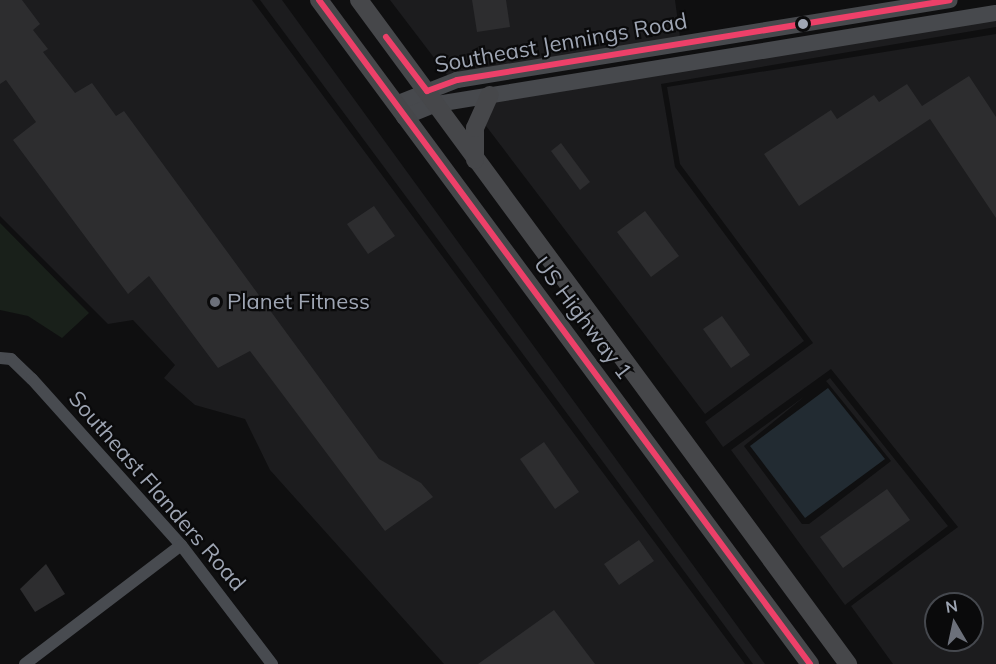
<!DOCTYPE html>
<html>
<head>
<meta charset="utf-8">
<style>
  body { margin:0 }
  #map { position:relative; width:996px; height:664px; overflow:hidden; background:#0f0f10; font-family:Mulish,sans-serif }
  div>[style] { position:absolute }
  [style*='--x'] { left:calc(var(--x)*1px); top:calc(var(--y)*1px); width:calc(var(--w)*1px); rotate:calc(var(--a)*1deg) }
  .built>* { inset:0; background:#1c1c1e }
  .green>* { inset:0; background:#19201a }
  .water>* { inset:0; background:#222b32 }
  .building>* { inset:0; background:#2d2d2f }
  .street>* { height:12px; margin:-6px; padding:0 6px; transform-origin:6px; border-radius:6px; background:#484b50 }
  .secondary>* { height:16px; margin:-8px; padding:0 8px; transform-origin:8px; border-radius:8px; background:#47494d }
  .primary>* { height:18px; margin:-9px; padding:0 9px; transform-origin:9px; border-radius:9px; background:#46474a }
  .bus-1>* { height:6px; margin:-3px; padding:0 3px; transform-origin:3px; border-radius:3px; background:#ed4069 }
  .dots>* { width:16px; height:16px; translate:-50% -50%; box-sizing:border-box; border:3px solid #0a0a0b; border-radius:50% }
  span { translate:-50% -50%; white-space:nowrap; text-align:center; line-height:1.15; -webkit-text-stroke:4.5px #0a0a0b; paint-order:stroke }
  .street-label { font-size:22px; color:#9ea5b3 }
  .poi-label { font-size:22px; color:#9ea5b3 }
  .left { translate:0 -50%; text-align:left }
  .north { position:absolute; left:924px; top:592px; width:60px; height:60px; box-sizing:border-box; background:#0a0a0b; border:2px solid #45484e; border-radius:50%; rotate:351deg; font-size:16px; font-weight:700; line-height:24px; text-align:center; color:#9ea5b3 }
  .north::after { content:''; display:block; margin:auto; width:21px; height:27px; background:#6c707a; clip-path:polygon(50% 0,100% 100%,50% 72%,0 100%) }
</style>
</head>
<body>
<div id="map">
  <div class="built">
    <i style="clip-path:polygon(0 0,252px 0,745px 664px,444px 664px,270px 470px,245px 419px,195px 405px,164px 378px,175px 365px,133px 320px,108px 324px,0 216px)"></i>
    <i style="clip-path:polygon(260px 0,282px 0,765px 664px,753px 664px)"></i>
    <i style="clip-path:polygon(390px 0,675px 0,680px 37px,448px 76px)"></i>
    <i style="clip-path:polygon(996px 20px,996px 27px,661px 84px,675px 167px,804px 341px,705px 414px,483px 122px,494px 102px)"></i>
    <i style="clip-path:polygon(evenodd,996px 34px,996px 664px,893px 664px,851px 606px,958px 527px,831px 369px,723px 447px,705px 422px,813px 343px,680px 164px,667px 87px,996px 34px,936px 604px,972px 604px,972px 640px,936px 640px,936px 604px)"></i>
    <i style="clip-path:polygon(830px 378px,948px 526px,845px 605px,731px 450px,805px 396px,744px 446px,802px 524px,809px 524px,891px 461px,826px 381px)"></i>
  </div>
  <div class="green">
    <i style="clip-path:polygon(0 223px,89px 313px,62px 338px,28px 316px,0 310px)"></i>
  </div>
  <div class="water">
    <i style="clip-path:polygon(828px 388px,885px 459px,805px 518px,750px 446px)"></i>
  </div>
  <div class="building">
    <i style="clip-path:polygon(0 0,22px 0,40px 24px,33px 30px,48px 49px,43px 52px,75px 93px,92px 83px,116px 116px,124px 111px,379px 459px,421px 483px,433px 497px,385px 531px,250px 351px,218px 368px,149px 276px,128px 294px,13px 140px,36px 122px,6px 80px,0 84px)"></i>
    <i style="clip-path:polygon(472px 0,506px 0,510px 27px,477px 32px)"></i>
    <i style="clip-path:polygon(969px 76px,996px 117px,996px 218px,930px 119px,799px 206px,764px 154px,831px 110px,837px 119px,874px 95px,879px 102px,907px 84px,922px 106px)"></i>
    <i style="clip-path:polygon(561px 143px,590px 182px,580px 190px,551px 151px)"></i>
    <i style="clip-path:polygon(374px 206px,395px 236px,368px 254px,347px 224px)"></i>
    <i style="clip-path:polygon(645px 211px,679px 256px,651px 277px,617px 232px)"></i>
    <i style="clip-path:polygon(722px 316px,750px 355px,731px 368px,703px 329px)"></i>
    <i style="clip-path:polygon(544px 442px,579px 492px,555px 509px,520px 459px)"></i>
    <i style="clip-path:polygon(887px 489px,910px 520px,843px 568px,820px 537px)"></i>
    <i style="clip-path:polygon(639px 540px,654px 561px,619px 585px,604px 564px)"></i>
    <i style="clip-path:polygon(46px 564px,65px 594px,35px 612px,20px 589px)"></i>
    <i style="clip-path:polygon(554px 610px,595px 664px,478px 664px)"></i>
  </div>
  <div class="street">
    <i style="--x:0;--y:358;--w:11;--a:5"></i>
    <i style="--x:11;--y:359;--w:29;--a:44"></i>
    <i style="--x:32;--y:379;--w:223;--a:48.1"></i>
    <i style="--x:181;--y:545;--w:150;--a:52.6"></i>
    <i style="--x:25;--y:664;--w:196;--a:-37.3"></i>
  </div>
  <div class="secondary">
    <i style="--x:396;--y:104;--w:66;--a:-21.5"></i>
    <i style="--x:457;--y:80;--w:499;--a:-9.2"></i>
    <i style="--x:404;--y:117;--w:35;--a:-22"></i>
    <i style="--x:437;--y:104;--w:566;--a:-9.25"></i>
  </div>
  <div class="primary">
    <i style="--x:319;--y:0;--w:826;--a:53.52"></i>
    <i style="--x:359;--y:0;--w:825;--a:53.63"></i>
    <i style="--x:475;--y:160;--w:32;--a:-90"></i>
    <i style="--x:475;--y:128;--w:36;--a:-66"></i>
  </div>
  <div class="bus-1">
    <i style="--x:319;--y:0;--w:826;--a:53.52"></i>
    <i style="--x:386;--y:37;--w:68;--a:52.8"></i>
    <i style="--x:427;--y:91;--w:32;--a:-20"></i>
    <i style="--x:457;--y:80;--w:499;--a:-9.2"></i>
  </div>
  <div class="dots">
    <i style="left:803px;top:24px;background:#9ea5b3"></i>
    <i style="left:215px;top:302px;background:#6c707a"></i>
  </div>
  <div class="street-label">
    <span style="left:561px;top:43px;rotate:-10deg">Southeast Jennings Road</span>
    <span style="left:583px;top:318px;rotate:53deg">US Highway 1</span>
    <span style="left:157px;top:491px;rotate:49deg">Southeast Flanders Road</span>
  </div>
  <div class="poi-label">
    <span class="left" style="left:227px;top:302px">Planet Fitness</span>
  </div>
  <div class="north">N</div>
</div>
</body>
</html>
